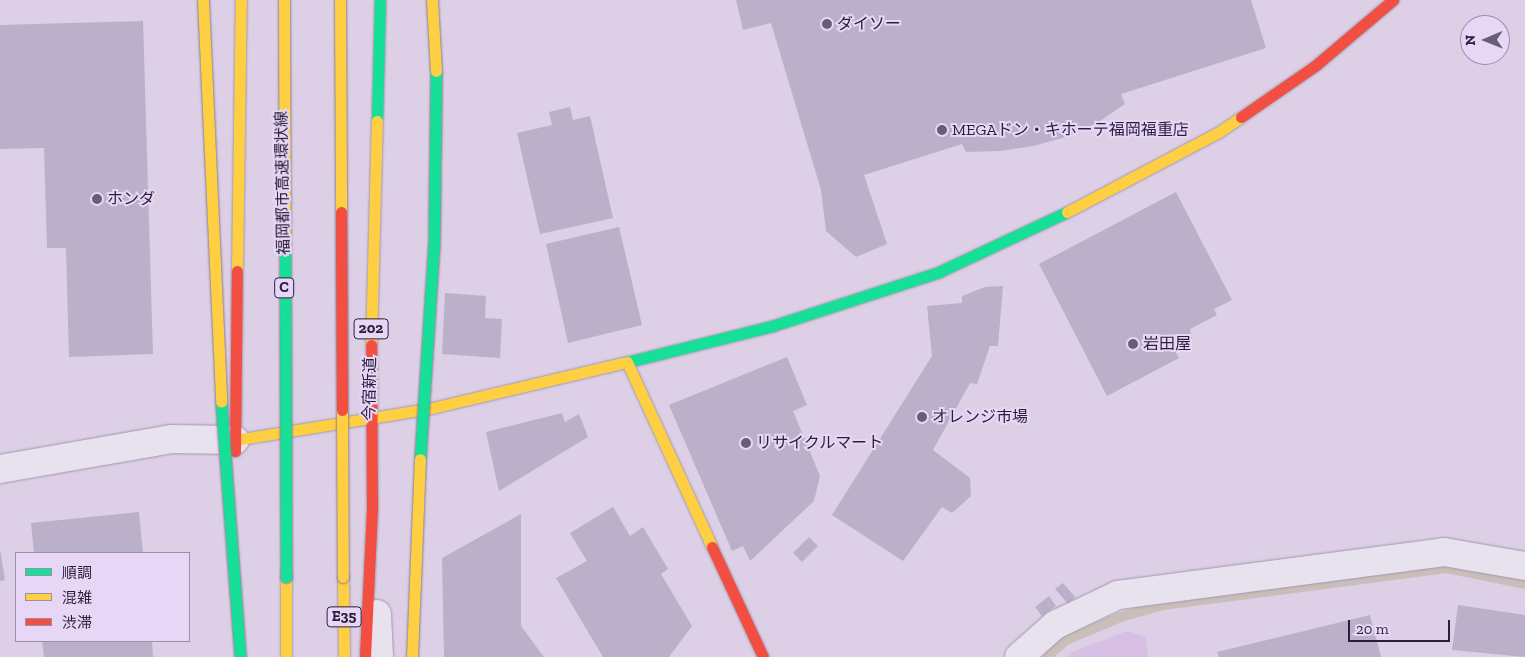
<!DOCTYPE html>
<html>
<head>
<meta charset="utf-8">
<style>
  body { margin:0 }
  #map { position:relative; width:1525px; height:657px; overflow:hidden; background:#dccfe6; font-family:"Zilla Slab","Noto Sans JP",serif }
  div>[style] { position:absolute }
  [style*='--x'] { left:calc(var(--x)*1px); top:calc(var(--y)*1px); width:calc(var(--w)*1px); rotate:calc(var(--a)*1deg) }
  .farmland>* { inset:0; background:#d8c0e5 }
  .stream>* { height:10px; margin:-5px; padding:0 5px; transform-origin:5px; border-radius:5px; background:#cabebb }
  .building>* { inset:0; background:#bab0ca }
  .roads { filter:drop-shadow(0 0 1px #a198ac) drop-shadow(0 0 1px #a198ac) }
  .street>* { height:28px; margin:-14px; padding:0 14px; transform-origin:14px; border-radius:14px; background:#e8e1ee }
  .fast>* { height:11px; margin:-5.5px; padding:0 5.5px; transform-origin:5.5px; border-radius:5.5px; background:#16e098 }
  .slow>* { height:11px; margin:-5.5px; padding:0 5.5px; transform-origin:5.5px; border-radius:5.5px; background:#ffcf43 }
  .jam>* { height:11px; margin:-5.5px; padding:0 5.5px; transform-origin:5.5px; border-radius:5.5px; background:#f24e42 }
  .bridges { filter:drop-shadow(0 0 1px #877f91) drop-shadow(0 0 1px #877f91) }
  .fast-bridge>* { height:11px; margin:-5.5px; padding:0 5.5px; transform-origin:5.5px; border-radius:5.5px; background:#16e098 }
  .slow-bridge>* { height:11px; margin:-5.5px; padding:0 5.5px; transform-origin:5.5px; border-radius:5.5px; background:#ffcf43 }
  .jam-bridge>* { height:11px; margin:-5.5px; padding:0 5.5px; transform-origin:5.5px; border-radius:5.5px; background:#f24e42 }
  .dots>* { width:14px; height:14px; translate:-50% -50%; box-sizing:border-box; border:2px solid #e8d6f6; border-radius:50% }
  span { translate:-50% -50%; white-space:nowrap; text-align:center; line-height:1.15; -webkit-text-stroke:4px #e8d6f6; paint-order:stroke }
  .shield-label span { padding:1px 4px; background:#e8d6f6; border:1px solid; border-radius:4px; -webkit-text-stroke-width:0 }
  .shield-label { font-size:15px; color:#291f3b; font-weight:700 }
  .poi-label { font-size:16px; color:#291f3b }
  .left { translate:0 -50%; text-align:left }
  .street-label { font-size:16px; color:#291f3b }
  .legend { position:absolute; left:15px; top:552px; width:175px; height:90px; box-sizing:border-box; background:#e8d6f6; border:1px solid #9c8dab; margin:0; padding:6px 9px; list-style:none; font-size:15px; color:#291f3b }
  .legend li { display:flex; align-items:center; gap:10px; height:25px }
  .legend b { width:25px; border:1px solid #9c8dab }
  .north { position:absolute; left:1460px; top:15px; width:50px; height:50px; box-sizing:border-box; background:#e8d6f6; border:1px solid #9c8dab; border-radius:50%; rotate:269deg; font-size:14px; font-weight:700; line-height:20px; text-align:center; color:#291f3b }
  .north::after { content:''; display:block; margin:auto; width:18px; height:22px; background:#685d77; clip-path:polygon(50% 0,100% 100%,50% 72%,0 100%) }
  .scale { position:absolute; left:1348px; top:620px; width:102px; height:22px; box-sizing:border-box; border:2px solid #291f3b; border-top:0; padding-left:6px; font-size:15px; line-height:18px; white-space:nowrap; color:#291f3b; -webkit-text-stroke:4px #e8d6f6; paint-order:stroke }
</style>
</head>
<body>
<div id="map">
  <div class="farmland">
    <i style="clip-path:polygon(1127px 631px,1146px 637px,1148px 657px,1067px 657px,1072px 652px)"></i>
  </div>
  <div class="stream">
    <i style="--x:1047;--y:657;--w:23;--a:-43"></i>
    <i style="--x:1064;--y:641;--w:62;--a:-22.8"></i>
    <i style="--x:1121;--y:617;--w:44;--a:-15.9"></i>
    <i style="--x:1163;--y:605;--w:286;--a:-7.4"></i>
    <i style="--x:1447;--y:568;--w:80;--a:11.6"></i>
  </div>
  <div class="building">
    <i style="clip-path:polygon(736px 0,1251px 0,1266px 48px,1121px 94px,1125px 104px,1097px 123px,1066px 137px,1033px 146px,1000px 151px,966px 152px,962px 144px,864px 175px,887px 244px,856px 257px,826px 231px,821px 190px,771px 23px,743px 30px)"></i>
    <i style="clip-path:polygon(143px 21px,153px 354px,69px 357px,66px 248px,47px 248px,44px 148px,0 149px,0 25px)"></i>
    <i style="clip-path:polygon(570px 107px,573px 120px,590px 116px,613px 218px,540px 234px,517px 133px,552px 125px,549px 112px)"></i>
    <i style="clip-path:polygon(1176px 192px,1232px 300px,1214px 309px,1217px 315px,1190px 329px,1192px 339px,1174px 348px,1179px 358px,1107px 396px,1039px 264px)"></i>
    <i style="clip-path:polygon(619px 227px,642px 325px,568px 343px,546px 244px)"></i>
    <i style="clip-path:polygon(1003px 286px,998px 346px,990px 346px,977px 384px,970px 383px,933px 450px,970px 478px,971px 496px,952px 513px,942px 507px,903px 561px,832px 515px,932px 356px,927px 306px,962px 303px,962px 296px,985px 287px)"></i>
    <i style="clip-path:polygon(445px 293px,486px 296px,485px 318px,502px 319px,500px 358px,442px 354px)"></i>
    <i style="clip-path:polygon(787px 357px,807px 405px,793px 411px,820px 476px,814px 501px,750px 561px,743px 546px,732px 551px,669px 405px)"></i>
    <i style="clip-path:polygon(562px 413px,565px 422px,579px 414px,588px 437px,499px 491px,486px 432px)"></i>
    <i style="clip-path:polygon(613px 507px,630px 536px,643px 527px,668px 569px,661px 574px,692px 626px,669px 657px,603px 657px,556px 578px,587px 561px,570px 533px)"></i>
    <i style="clip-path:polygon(139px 512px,143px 553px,34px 553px,31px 523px)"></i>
    <i style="clip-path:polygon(521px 514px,521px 626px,544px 657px,444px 657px,442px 558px)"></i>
    <i style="clip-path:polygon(809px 537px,818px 546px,802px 562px,793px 553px)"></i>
    <i style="clip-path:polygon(0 549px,5px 580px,0 581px)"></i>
    <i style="clip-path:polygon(1063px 583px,1075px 597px,1068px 604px,1055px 589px)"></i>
    <i style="clip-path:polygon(1049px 596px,1056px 606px,1042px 616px,1035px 607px)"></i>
    <i style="clip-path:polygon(1458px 605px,1525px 615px,1525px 657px,1452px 650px)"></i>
    <i style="clip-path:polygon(1370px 615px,1381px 657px,1219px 657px,1217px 652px)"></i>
    <i style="clip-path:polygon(42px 641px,152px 641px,153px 657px,44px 657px)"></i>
  </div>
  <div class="roads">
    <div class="street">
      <i style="--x:0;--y:469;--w:175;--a:-9.9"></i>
      <i style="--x:172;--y:439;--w:63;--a:0.9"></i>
      <i style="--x:377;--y:614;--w:43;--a:87.3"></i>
      <i style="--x:1019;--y:657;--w:48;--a:-41.6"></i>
      <i style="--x:1055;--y:625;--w:70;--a:-25.5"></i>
      <i style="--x:1118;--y:595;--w:329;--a:-7.5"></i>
      <i style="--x:1444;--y:552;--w:82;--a:9.8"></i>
    </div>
    <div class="fast">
      <i style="--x:377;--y:121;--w:121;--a:-88.6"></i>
      <i style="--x:623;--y:363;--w:154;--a:-13.9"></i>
      <i style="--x:772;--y:326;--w:176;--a:-17.9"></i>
      <i style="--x:939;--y:272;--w:141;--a:-25.1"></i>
    </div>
    <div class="slow">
      <i style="--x:1067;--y:212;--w:172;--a:-27.8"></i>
      <i style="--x:1219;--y:132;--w:27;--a:-34"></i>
      <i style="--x:237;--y:271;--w:271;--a:-89.2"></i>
      <i style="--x:371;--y:345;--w:224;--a:-88.5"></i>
      <i style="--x:627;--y:362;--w:204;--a:65.3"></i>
      <i style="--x:235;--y:440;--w:200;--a:-9.2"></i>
      <i style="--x:432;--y:408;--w:196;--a:-13.3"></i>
      <i style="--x:286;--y:577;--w:80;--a:90"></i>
      <i style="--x:343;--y:577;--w:80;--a:89.3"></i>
    </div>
    <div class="jam">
      <i style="--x:1241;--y:117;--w:91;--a:-34.7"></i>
      <i style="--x:1316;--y:65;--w:101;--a:-40.2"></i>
      <i style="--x:235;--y:451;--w:180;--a:-89.4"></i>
      <i style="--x:712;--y:547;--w:121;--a:65.1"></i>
      <i style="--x:365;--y:657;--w:147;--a:-87.3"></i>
      <i style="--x:372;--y:510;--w:165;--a:-90.3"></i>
    </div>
  </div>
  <div class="bridges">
    <div class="fast-bridge">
      <i style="--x:285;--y:249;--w:328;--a:89.8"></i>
      <i style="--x:221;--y:402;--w:256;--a:85.7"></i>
      <i style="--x:420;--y:459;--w:217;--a:-86.3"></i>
      <i style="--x:434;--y:242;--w:171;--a:-89.3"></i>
    </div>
    <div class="slow-bridge">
      <i style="--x:203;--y:0;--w:402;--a:87.4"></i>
      <i style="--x:284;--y:0;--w:249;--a:89.8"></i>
      <i style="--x:340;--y:0;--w:212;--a:89.7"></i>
      <i style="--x:432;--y:0;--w:71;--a:86.8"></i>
      <i style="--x:342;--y:410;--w:167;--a:89.7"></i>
      <i style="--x:412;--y:657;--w:198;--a:-87.7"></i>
    </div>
    <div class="jam-bridge">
      <i style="--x:341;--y:212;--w:198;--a:89.7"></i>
    </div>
  </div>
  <div class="dots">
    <i style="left:827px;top:24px;background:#685d77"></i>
    <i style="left:942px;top:130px;background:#685d77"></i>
    <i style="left:97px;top:199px;background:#685d77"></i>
    <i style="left:1133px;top:344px;background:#685d77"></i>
    <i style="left:922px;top:417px;background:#685d77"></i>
    <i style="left:746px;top:443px;background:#685d77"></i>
  </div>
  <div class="shield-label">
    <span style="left:284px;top:288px">C</span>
    <span style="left:371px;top:329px">202</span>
    <span style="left:344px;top:617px">E35</span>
  </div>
  <div class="poi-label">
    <span class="left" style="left:837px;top:24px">ダイソー</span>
    <span class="left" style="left:952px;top:130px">MEGAドン・キホーテ福岡福重店</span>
    <span class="left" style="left:107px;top:199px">ホンダ</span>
    <span class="left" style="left:1143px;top:344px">岩田屋</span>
    <span class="left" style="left:932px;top:417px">オレンジ市場</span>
    <span class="left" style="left:756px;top:443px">リサイクルマート</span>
  </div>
  <div class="street-label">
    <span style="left:283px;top:183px;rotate:-91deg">福岡都市高速環状線</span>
    <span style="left:370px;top:389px;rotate:-89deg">今宿新道</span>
  </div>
  <ul class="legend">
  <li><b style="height:6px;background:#16e098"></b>順調</li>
  <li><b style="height:6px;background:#ffcf43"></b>混雑</li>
  <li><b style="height:6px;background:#f24e42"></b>渋滞</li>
  </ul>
  <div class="north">N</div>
  <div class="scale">20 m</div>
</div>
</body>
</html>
